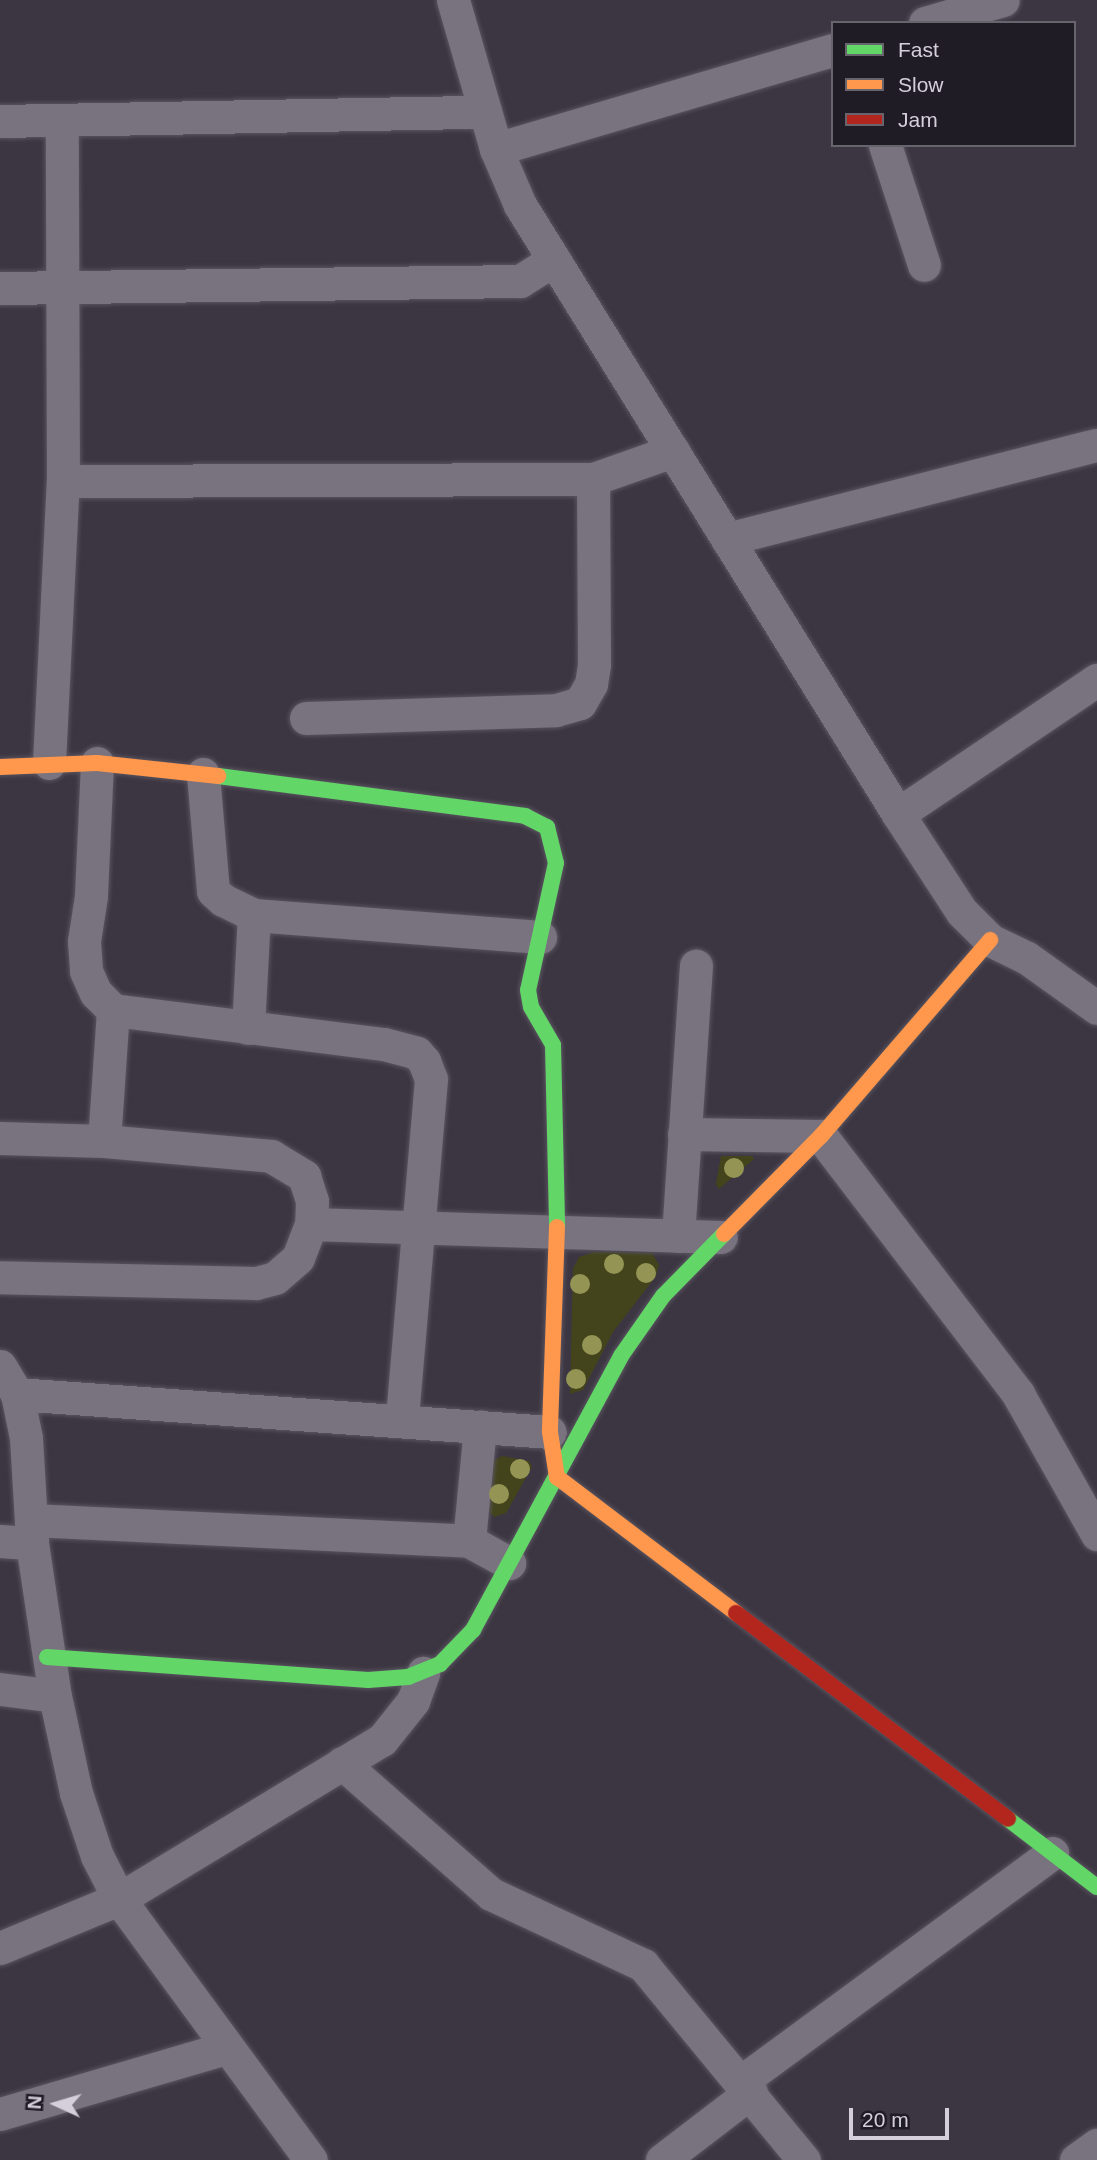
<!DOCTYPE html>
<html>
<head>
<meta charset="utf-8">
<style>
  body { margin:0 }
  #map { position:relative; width:1097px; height:2160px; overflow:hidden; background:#3c3642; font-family:Arial,sans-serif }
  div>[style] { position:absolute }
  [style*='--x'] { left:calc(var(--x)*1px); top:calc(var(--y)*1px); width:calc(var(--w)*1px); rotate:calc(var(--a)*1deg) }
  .green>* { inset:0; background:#43441c }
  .roads { filter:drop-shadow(0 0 2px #59545f) drop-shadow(0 0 2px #59545f) }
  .street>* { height:33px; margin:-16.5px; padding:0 16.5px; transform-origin:16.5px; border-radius:16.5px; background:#78737e }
  .fast>* { height:16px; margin:-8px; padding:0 8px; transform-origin:8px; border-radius:8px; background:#63d668 }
  .slow>* { height:16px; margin:-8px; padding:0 8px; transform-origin:8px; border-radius:8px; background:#ff974d }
  .jam>* { height:16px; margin:-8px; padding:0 8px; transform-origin:8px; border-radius:8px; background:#b3261e }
  .trees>* { width:20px; height:20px; margin:-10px; border-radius:50%; background:#949555 }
  span { translate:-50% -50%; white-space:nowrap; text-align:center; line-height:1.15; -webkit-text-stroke:6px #201c25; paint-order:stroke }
  .legend { position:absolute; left:831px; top:21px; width:245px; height:126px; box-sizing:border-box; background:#201c25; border:2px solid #68646e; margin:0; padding:9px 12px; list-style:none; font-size:21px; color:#d4cfdb }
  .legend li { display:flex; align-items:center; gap:14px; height:35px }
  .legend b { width:35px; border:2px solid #68646e }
  .north { position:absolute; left:21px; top:2069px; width:70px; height:70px; -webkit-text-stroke:5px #201c25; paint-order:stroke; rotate:274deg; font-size:19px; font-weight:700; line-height:28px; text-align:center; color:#d4cfdb }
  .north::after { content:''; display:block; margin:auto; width:24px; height:32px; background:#d4cfdb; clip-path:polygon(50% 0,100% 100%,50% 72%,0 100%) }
  .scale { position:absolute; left:849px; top:2108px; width:100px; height:32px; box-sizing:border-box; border:4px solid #d4cfdb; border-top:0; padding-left:9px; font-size:21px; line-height:24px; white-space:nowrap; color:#d4cfdb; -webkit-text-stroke:5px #201c25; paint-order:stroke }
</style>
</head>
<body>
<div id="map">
  <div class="green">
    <i style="clip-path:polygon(721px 1156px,752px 1156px,754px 1159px,719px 1189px,716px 1184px)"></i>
    <i style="clip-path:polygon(594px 1252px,652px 1253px,659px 1265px,656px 1276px,613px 1332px,583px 1390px,570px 1394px,573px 1269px,579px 1257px)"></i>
    <i style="clip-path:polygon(502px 1456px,529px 1461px,532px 1467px,506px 1513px,494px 1517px,488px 1510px,493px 1461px)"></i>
  </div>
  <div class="roads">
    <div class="street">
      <i style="--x:453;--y:0;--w:155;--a:73.9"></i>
      <i style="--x:496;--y:149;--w:61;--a:66.8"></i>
      <i style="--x:520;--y:205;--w:717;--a:58.17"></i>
      <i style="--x:898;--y:814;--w:117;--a:56.9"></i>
      <i style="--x:962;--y:912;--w:40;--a:45"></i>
      <i style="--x:990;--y:940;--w:41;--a:25.9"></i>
      <i style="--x:1027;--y:958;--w:86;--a:35.5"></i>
      <i style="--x:925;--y:23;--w:81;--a:-16.4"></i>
      <i style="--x:0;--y:121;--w:485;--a:-1.1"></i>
      <i style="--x:885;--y:145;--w:126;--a:72"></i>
      <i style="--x:496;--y:149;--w:351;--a:-16.4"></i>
      <i style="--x:0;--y:288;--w:520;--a:-0.77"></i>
      <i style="--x:520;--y:281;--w:40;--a:-32"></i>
      <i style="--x:63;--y:481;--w:530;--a:-0.22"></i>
      <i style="--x:593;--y:479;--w:85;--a:-19.3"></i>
      <i style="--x:727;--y:539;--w:382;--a:-14.3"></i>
      <i style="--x:306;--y:718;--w:250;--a:-1.8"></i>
      <i style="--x:556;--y:710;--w:25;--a:-16"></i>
      <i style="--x:580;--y:703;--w:22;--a:-60"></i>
      <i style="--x:591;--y:684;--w:20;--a:-81"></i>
      <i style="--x:594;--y:664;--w:185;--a:-90.3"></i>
      <i style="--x:49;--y:763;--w:282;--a:-87.2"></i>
      <i style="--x:63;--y:481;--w:361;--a:-90.2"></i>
      <i style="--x:97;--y:763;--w:133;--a:92.6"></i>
      <i style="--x:91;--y:896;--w:46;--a:98.8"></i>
      <i style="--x:84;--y:941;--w:30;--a:86"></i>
      <i style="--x:86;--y:971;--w:24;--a:66"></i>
      <i style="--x:96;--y:993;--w:24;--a:45"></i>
      <i style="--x:113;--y:1010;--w:131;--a:93.9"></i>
      <i style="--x:203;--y:774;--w:117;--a:85.1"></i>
      <i style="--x:213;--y:891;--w:13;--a:42"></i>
      <i style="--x:223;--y:900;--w:34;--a:26"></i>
      <i style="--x:254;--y:915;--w:287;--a:4.4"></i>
      <i style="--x:898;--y:814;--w:240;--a:-34"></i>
      <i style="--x:113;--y:1010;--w:273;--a:7.2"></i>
      <i style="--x:384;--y:1044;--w:34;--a:15"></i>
      <i style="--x:417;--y:1053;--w:11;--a:49"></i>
      <i style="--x:424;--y:1061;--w:19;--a:69"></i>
      <i style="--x:431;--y:1079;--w:342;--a:94.9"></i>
      <i style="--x:248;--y:1028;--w:113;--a:-87"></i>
      <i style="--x:684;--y:1134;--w:137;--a:0.8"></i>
      <i style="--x:821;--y:1136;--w:325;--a:52.6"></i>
      <i style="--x:1018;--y:1394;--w:161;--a:60.6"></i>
      <i style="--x:0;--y:1138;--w:104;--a:1.7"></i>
      <i style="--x:104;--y:1141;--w:168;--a:5.1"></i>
      <i style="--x:271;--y:1156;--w:39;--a:31"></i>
      <i style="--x:304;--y:1176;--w:26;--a:72"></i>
      <i style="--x:312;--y:1201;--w:23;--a:92"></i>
      <i style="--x:311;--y:1224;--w:36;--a:111"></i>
      <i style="--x:298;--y:1258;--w:30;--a:139"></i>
      <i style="--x:275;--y:1278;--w:20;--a:165"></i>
      <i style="--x:256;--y:1283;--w:256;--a:-178.7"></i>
      <i style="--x:311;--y:1224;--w:410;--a:1.8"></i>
      <i style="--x:678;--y:1236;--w:271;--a:-86.2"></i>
      <i style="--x:0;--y:1366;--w:33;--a:59"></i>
      <i style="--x:17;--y:1394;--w:45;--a:78.4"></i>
      <i style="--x:26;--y:1438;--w:102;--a:86.6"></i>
      <i style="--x:17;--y:1394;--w:534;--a:4.08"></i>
      <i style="--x:31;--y:1520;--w:439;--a:2.7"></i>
      <i style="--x:469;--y:1541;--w:46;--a:28.8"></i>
      <i style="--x:0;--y:1541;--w:32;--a:4"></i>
      <i style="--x:32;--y:1543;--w:155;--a:81.5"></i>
      <i style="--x:55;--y:1696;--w:99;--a:77.8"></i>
      <i style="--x:76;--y:1793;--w:66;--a:71.6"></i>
      <i style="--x:97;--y:1856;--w:48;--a:62.9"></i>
      <i style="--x:119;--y:1899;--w:324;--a:53.7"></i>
      <i style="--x:469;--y:1541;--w:115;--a:-84.5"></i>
      <i style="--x:0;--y:1689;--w:55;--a:7.3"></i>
      <i style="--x:342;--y:1763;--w:198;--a:41.3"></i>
      <i style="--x:491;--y:1894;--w:168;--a:25"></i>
      <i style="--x:643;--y:1965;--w:253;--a:50.5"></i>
      <i style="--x:0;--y:1948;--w:129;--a:-22.4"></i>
      <i style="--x:119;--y:1899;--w:307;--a:-31.2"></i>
      <i style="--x:382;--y:1740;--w:50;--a:-51.5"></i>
      <i style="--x:413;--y:1701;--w:30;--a:-70"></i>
      <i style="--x:742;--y:2081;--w:385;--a:-36.3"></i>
      <i style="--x:0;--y:2114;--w:234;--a:-16.3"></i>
      <i style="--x:662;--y:2160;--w:112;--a:-37.4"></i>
      <i style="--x:1076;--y:2160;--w:26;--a:-36"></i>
    </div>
    <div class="fast">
      <i style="--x:218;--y:776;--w:310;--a:7.4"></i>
      <i style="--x:525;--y:816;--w:25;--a:27"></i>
      <i style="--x:547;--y:827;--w:37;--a:76"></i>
      <i style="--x:556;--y:863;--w:130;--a:102.4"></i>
      <i style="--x:528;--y:990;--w:17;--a:80"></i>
      <i style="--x:531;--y:1007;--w:44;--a:59.9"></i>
      <i style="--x:553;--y:1045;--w:182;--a:88.7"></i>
      <i style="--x:47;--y:1657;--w:322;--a:4.1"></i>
      <i style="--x:368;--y:1680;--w:40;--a:-4.3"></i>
      <i style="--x:408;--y:1677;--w:35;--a:-22"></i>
      <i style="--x:440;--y:1664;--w:47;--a:-45.9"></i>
      <i style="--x:473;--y:1630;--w:311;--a:-61.6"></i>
      <i style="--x:621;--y:1356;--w:73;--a:-55"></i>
      <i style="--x:663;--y:1296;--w:87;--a:-45.5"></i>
      <i style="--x:1008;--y:1819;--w:112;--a:37.4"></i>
    </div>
    <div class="slow">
      <i style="--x:0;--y:767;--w:97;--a:-2.4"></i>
      <i style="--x:97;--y:763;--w:122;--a:6.1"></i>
      <i style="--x:557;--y:1227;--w:205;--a:92"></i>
      <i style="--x:550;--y:1432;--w:46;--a:81.2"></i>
      <i style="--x:557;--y:1477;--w:225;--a:37.2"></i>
      <i style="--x:724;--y:1234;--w:138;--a:-45.3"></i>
      <i style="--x:821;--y:1136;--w:259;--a:-49.2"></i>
    </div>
    <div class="jam">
      <i style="--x:736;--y:1613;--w:341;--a:37.1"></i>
    </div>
  </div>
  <div class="trees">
    <i style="left:734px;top:1168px"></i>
    <i style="left:614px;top:1264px"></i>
    <i style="left:646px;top:1273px"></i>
    <i style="left:580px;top:1284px"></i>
    <i style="left:592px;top:1345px"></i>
    <i style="left:576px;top:1379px"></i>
    <i style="left:520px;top:1469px"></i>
    <i style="left:499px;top:1494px"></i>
  </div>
  <ul class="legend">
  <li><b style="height:9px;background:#63d668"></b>Fast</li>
  <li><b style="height:9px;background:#ff974d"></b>Slow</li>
  <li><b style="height:9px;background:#b3261e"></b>Jam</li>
  </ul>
  <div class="north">N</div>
  <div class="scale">20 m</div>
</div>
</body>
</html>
